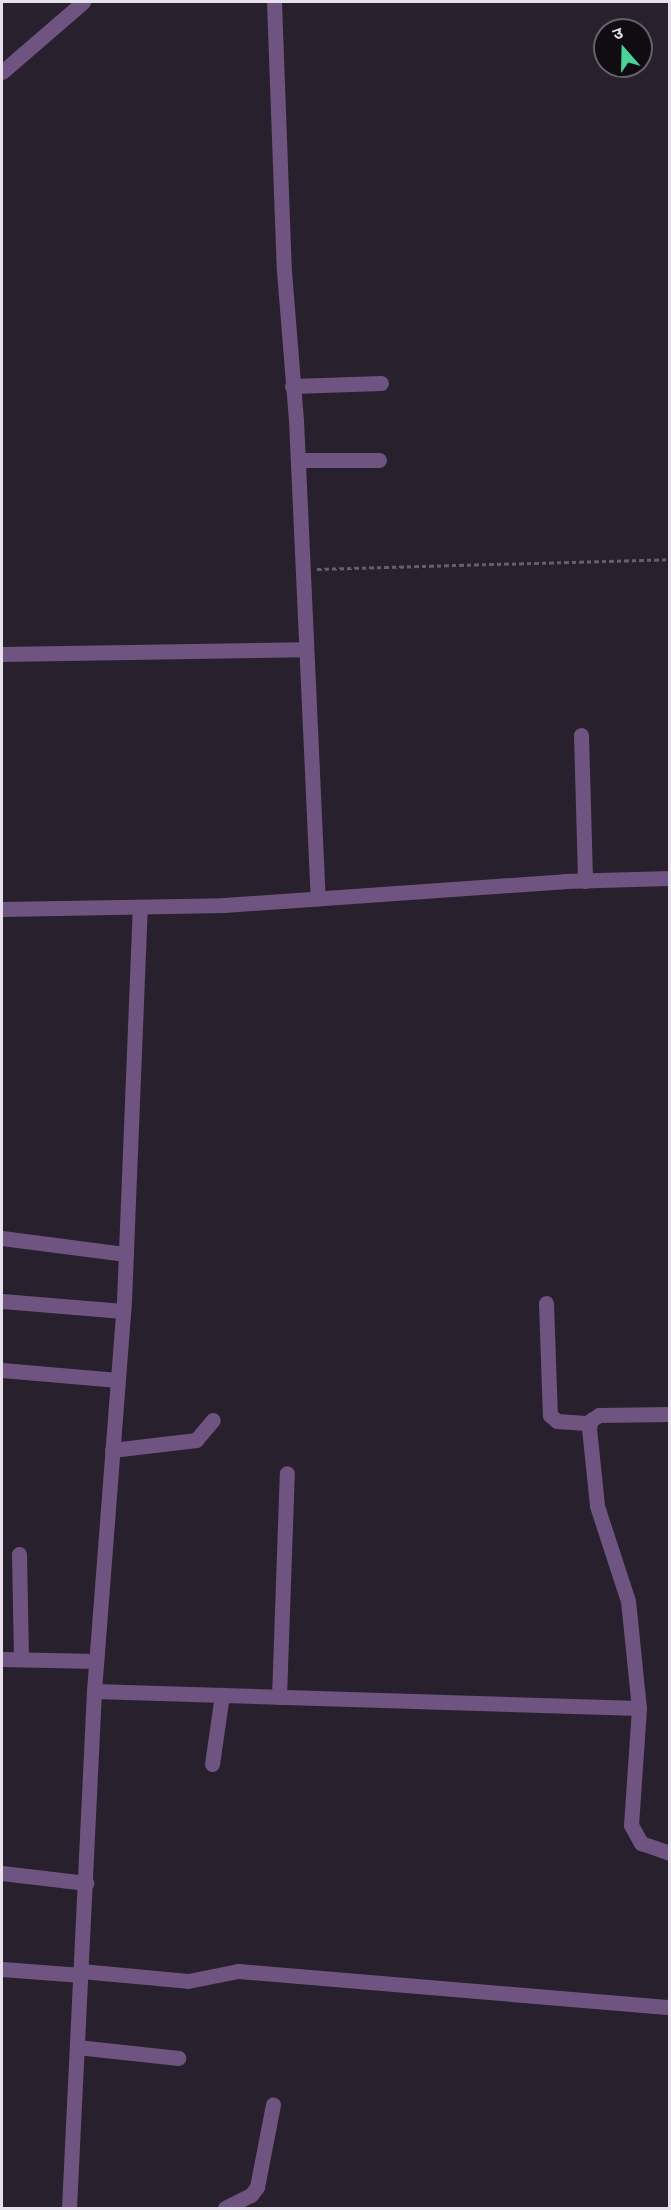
<!DOCTYPE html>
<html>
<head>
<meta charset="utf-8">
<style>
  body { margin:0 }
  #map { position:relative; width:671px; height:2210px; overflow:hidden; background:#29202e; font-family:Mulish,"Noto Sans Devanagari",sans-serif }
  div>[style] { position:absolute }
  [style*='--x'] { left:calc(var(--x)*1px); top:calc(var(--y)*1px); width:calc(var(--w)*1px); rotate:calc(var(--a)*1deg) }
  .path>* { height:3px; margin-top:-1.5px; transform-origin:0; background:repeating-linear-gradient(90deg,#665f6b 0 4.5px,transparent 0 7.5px) }
  .minor>* { height:15px; margin:-7.5px; padding:0 7.5px; transform-origin:7.5px; border-radius:7.5px; background:#6f5380 }
  span { translate:-50% -50%; white-space:nowrap; text-align:center; line-height:1.15; -webkit-text-stroke:4.5px #0f0c12; paint-order:stroke }
  .frame { position:absolute; inset:0; border:3px solid #e6e1ea; pointer-events:none }
  .north { position:absolute; left:593px; top:18px; width:60px; height:60px; box-sizing:border-box; background:#0f0c12; border:2px solid #656168; border-radius:50%; rotate:340deg; font-size:16px; font-weight:700; line-height:24px; text-align:center; color:#e6e1ea }
  .north::after { content:''; display:block; margin:auto; width:21px; height:27px; background:#4cd39a; clip-path:polygon(50% 0,100% 100%,50% 72%,0 100%) }
</style>
</head>
<body>
<div id="map">
  <div class="path">
    <i style="--x:317;--y:569;--w:353;--a:-1.6"></i>
  </div>
  <div class="minor">
    <i style="--x:274;--y:2;--w:269;--a:87.9"></i>
    <i style="--x:284;--y:271;--w:149;--a:85.4"></i>
    <i style="--x:296;--y:420;--w:479;--a:87.4"></i>
    <i style="--x:2;--y:72;--w:107;--a:-40.8"></i>
    <i style="--x:292;--y:386;--w:89;--a:-1.9"></i>
    <i style="--x:298;--y:460;--w:81;--a:0"></i>
    <i style="--x:2;--y:654;--w:304;--a:-0.9"></i>
    <i style="--x:581;--y:735;--w:146;--a:88.4"></i>
    <i style="--x:2;--y:909;--w:222;--a:-1"></i>
    <i style="--x:224;--y:905;--w:341;--a:-4"></i>
    <i style="--x:564;--y:881;--w:106;--a:-1.6"></i>
    <i style="--x:2;--y:1238;--w:125;--a:7.4"></i>
    <i style="--x:2;--y:1301;--w:121;--a:4.7"></i>
    <i style="--x:546;--y:1303;--w:112;--a:88"></i>
    <i style="--x:550;--y:1415;--w:9;--a:41"></i>
    <i style="--x:557;--y:1421;--w:32;--a:4"></i>
    <i style="--x:2;--y:1370;--w:116;--a:4.9"></i>
    <i style="--x:670;--y:1414;--w:71;--a:179.2"></i>
    <i style="--x:599;--y:1415;--w:9;--a:148"></i>
    <i style="--x:591;--y:1420;--w:8;--a:104"></i>
    <i style="--x:589;--y:1428;--w:78;--a:84.1"></i>
    <i style="--x:597;--y:1506;--w:100;--a:71.9"></i>
    <i style="--x:628;--y:1601;--w:19;--a:84"></i>
    <i style="--x:630;--y:1620;--w:88;--a:84.2"></i>
    <i style="--x:639;--y:1708;--w:117;--a:93.9"></i>
    <i style="--x:631;--y:1825;--w:21;--a:61"></i>
    <i style="--x:641;--y:1843;--w:31;--a:19"></i>
    <i style="--x:112;--y:1450;--w:85;--a:-6.8"></i>
    <i style="--x:196;--y:1440;--w:26;--a:-50"></i>
    <i style="--x:19;--y:1554;--w:105;--a:88.9"></i>
    <i style="--x:2;--y:1659;--w:94;--a:1.2"></i>
    <i style="--x:94;--y:1691;--w:545;--a:1.79"></i>
    <i style="--x:279;--y:1697;--w:224;--a:-88"></i>
    <i style="--x:212;--y:1764;--w:70;--a:-81.8"></i>
    <i style="--x:2;--y:1873;--w:85;--a:6.8"></i>
    <i style="--x:2;--y:1969;--w:79;--a:4.3"></i>
    <i style="--x:81;--y:1971;--w:107;--a:5.3"></i>
    <i style="--x:188;--y:1981;--w:51;--a:-11.3"></i>
    <i style="--x:238;--y:1971;--w:433;--a:4.8"></i>
    <i style="--x:77;--y:2047;--w:102;--a:6.2"></i>
    <i style="--x:69;--y:2208;--w:518;--a:-87.23"></i>
    <i style="--x:94;--y:1691;--w:391;--a:-85.6"></i>
    <i style="--x:124;--y:1301;--w:392;--a:-87.7"></i>
    <i style="--x:225;--y:2208;--w:29;--a:-27"></i>
    <i style="--x:251;--y:2195;--w:10;--a:-53"></i>
    <i style="--x:257;--y:2187;--w:84;--a:-79"></i>
  </div>
  <div class="frame"></div>
  <div class="north">उ</div>
</div>
</body>
</html>
